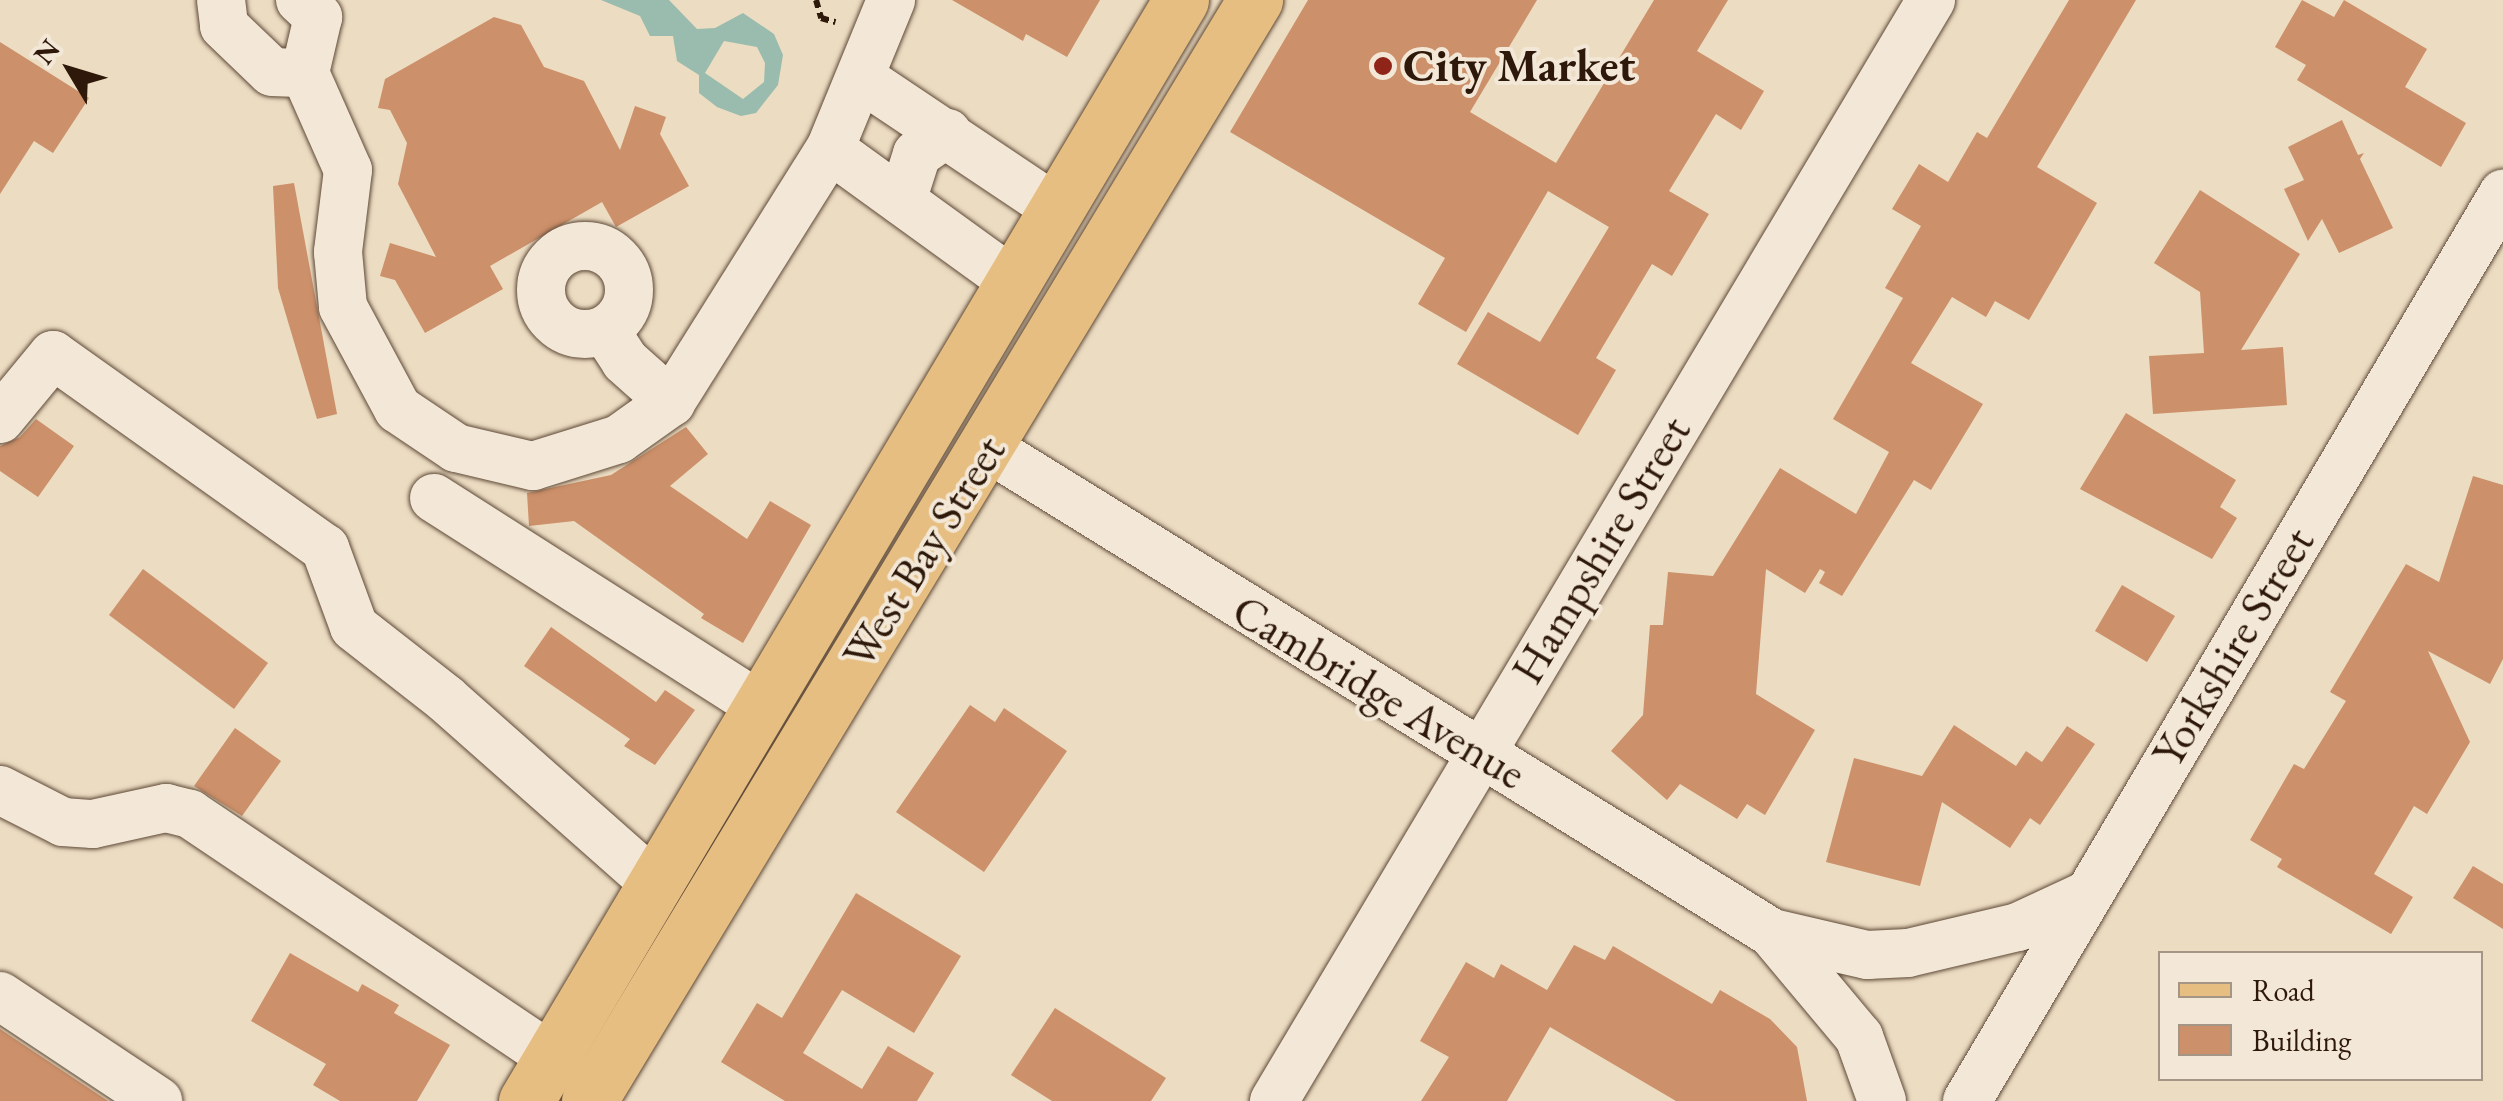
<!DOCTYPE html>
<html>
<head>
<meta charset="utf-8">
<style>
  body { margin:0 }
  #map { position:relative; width:2503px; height:1101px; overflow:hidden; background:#ecdcc2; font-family:"EB Garamond",serif }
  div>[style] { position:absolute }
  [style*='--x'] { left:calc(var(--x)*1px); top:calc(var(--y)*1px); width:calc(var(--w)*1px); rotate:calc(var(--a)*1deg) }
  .water>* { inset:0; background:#99bcaf }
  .building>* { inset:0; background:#cc906a }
  .path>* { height:6px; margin-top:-3px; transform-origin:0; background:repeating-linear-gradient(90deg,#2e1809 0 8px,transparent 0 13px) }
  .roads { filter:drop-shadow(0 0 2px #5e4937) drop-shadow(0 0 2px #5e4937) }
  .minor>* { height:48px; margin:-24px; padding:0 24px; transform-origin:24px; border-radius:24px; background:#f3e8d7 }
  .minor>.ring { margin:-24px; padding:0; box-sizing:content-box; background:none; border:48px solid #f3e8d7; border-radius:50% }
  .major>* { height:55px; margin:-27.5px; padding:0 27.5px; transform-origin:27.5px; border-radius:27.5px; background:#e6be81 }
  .dots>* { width:28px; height:28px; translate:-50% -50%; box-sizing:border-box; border:5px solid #f3e8d7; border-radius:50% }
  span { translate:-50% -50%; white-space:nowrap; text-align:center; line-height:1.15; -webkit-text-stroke:8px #f3e8d7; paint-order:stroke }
  .poi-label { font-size:45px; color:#2e1809; font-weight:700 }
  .left { translate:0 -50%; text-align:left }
  .street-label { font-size:45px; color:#2e1809 }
  .legend { position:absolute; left:2158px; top:951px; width:325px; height:130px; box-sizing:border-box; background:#f3e8d7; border:2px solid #a49585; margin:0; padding:12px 18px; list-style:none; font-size:30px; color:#2e1809 }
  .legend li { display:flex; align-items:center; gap:20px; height:50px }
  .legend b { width:50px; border:2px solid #a49585 }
  .north { position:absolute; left:20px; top:20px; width:100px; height:100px; -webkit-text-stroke:8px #f3e8d7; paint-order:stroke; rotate:308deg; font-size:28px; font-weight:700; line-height:40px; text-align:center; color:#2e1809 }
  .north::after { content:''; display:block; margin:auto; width:35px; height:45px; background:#2e1809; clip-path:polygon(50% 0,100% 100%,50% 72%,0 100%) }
</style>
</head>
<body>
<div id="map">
  <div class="water">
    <i style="clip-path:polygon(evenodd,601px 0,669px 0,697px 29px,715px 28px,743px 13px,774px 34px,783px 55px,778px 85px,756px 113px,741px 116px,717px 107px,699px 93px,699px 75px,677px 61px,673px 36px,650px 36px,640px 16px,601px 0,724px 41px,757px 47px,765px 63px,764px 82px,743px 99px,705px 73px,724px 41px)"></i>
  </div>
  <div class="building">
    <i style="clip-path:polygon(952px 0,1100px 0,1067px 57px,1026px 34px,1023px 41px)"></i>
    <i style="clip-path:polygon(1308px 0,1537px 0,1470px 112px,1556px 163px,1654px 0,1728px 0,1697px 51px,1764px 91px,1741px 130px,1716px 114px,1669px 191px,1709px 214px,1672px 276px,1652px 264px,1596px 358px,1616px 370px,1578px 435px,1457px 364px,1488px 312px,1540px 342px,1609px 227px,1548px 191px,1466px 332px,1418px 304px,1445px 258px,1230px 132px)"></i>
    <i style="clip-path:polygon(2069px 0,2136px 0,2037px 167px,2097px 203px,2029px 320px,1995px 301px,1986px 317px,1952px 297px,1911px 363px,1983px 404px,1931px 490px,1914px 480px,1842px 596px,1819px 583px,1825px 572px,1820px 569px,1805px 593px,1766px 569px,1756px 694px,1815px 730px,1765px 815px,1747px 804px,1737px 819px,1680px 784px,1667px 800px,1611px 751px,1643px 715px,1650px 625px,1663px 625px,1668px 572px,1713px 576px,1780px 468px,1856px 514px,1889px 452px,1833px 419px,1903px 298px,1885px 288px,1921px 226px,1892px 209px,1919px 164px,1948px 182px,1977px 132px,1987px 138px)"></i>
    <i style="clip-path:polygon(2302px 0,2334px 17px,2344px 0,2427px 49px,2405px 87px,2466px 123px,2441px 167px,2297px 80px,2306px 65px,2275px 47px)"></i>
    <i style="clip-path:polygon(494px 17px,521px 25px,544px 67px,584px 81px,620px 150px,635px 106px,666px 117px,660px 134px,689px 186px,616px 227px,602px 202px,490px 266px,503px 289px,425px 333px,395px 280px,380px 276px,390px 243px,436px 257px,398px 184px,407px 143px,390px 110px,378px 108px,385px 79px)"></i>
    <i style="clip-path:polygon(0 42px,89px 98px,53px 153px,34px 141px,0 194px)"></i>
    <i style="clip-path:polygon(2342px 120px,2358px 155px,2364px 153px,2360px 159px,2393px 228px,2339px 253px,2322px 219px,2308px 241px,2284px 189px,2304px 180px,2288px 147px)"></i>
    <i style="clip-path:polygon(294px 183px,337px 414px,317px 419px,278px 288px,273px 186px)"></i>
    <i style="clip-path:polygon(2200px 190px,2300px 254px,2241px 350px,2283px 347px,2287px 405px,2153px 414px,2149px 356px,2204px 353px,2200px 292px,2154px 263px)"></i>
    <i style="clip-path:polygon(2126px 413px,2236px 480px,2220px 507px,2237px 518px,2212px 559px,2080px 489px)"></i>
    <i style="clip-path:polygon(36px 419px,74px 446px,38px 497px,0 471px,0 446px,20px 437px)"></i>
    <i style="clip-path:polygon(686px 427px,708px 454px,670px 486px,747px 539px,770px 501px,811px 525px,743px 643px,701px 618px,704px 614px,574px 521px,529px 526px,527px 493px,611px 475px)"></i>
    <i style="clip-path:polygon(2473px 476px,2503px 485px,2503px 659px,2490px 684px,2428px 651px,2470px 742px,2427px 814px,2414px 806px,2374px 874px,2413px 897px,2391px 934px,2277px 867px,2282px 859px,2250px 840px,2294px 764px,2304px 769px,2346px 701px,2330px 692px,2406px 564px,2439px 582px)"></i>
    <i style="clip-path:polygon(143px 569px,268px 663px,234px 709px,109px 615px)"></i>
    <i style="clip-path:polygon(2122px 585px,2175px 616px,2147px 662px,2095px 631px)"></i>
    <i style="clip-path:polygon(551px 627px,656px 702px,665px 690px,695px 710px,655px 765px,624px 746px,630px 739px,524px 666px)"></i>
    <i style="clip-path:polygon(970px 705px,995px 722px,1004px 708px,1067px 751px,984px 872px,896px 812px)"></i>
    <i style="clip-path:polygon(1954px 725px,2016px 766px,2026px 751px,2042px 762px,2067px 726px,2095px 744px,2040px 825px,2030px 818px,2010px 848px,1942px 802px,1920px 886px,1826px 862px,1854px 758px,1922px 776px)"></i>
    <i style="clip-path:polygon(235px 728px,281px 761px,242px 816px,194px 786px)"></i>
    <i style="clip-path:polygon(2473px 866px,2503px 884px,2503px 929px,2453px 898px)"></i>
    <i style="clip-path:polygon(856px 893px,961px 956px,914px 1033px,842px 990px,803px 1053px,862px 1089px,888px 1046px,934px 1073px,917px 1101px,785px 1101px,721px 1062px,757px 1003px,782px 1018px)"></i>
    <i style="clip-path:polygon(1574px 945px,1605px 960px,1613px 946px,1712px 1004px,1720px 990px,1770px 1019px,1797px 1047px,1807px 1101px,1676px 1101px,1550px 1027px,1507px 1101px,1421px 1101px,1449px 1057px,1420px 1041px,1466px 962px,1494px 978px,1501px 964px,1547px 990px)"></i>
    <i style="clip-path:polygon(290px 953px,358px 992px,362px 984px,399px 1005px,394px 1013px,450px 1045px,417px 1101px,340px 1101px,313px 1085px,326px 1064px,251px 1021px)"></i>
    <i style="clip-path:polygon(1055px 1008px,1166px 1078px,1151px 1101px,1052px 1101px,1011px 1075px)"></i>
    <i style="clip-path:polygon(0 1029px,108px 1101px,0 1101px)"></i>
  </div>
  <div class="path">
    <i style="--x:816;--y:0;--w:19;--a:74"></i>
    <i style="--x:821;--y:18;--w:15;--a:16"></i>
  </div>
  <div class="roads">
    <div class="minor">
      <i style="--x:221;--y:0;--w:26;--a:83"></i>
      <i style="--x:224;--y:26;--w:66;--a:43.8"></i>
      <i style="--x:272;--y:72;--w:33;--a:2"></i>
      <i style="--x:300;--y:0;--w:25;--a:43"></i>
      <i style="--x:318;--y:17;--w:57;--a:103.1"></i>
      <i style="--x:305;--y:73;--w:106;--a:66.1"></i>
      <i style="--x:348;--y:170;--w:83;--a:97"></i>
      <i style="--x:338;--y:252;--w:55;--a:84.8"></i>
      <i style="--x:343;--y:307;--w:116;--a:61.7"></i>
      <i style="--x:398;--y:409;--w:70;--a:33.9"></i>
      <i style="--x:456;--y:448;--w:79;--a:13.2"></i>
      <i style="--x:533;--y:466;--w:90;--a:-17.4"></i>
      <i style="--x:619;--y:439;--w:64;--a:-35.4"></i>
      <i style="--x:671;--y:402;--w:299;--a:-57.9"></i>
      <i style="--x:830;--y:149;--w:161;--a:-67.7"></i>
      <i style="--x:861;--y:78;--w:234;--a:33.8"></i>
      <i style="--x:830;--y:149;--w:223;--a:35.9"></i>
      <i style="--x:902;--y:201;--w:49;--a:-72.3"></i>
      <i style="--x:917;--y:154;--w:37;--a:-35"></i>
      <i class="ring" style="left:541px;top:246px;width:40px;height:40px"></i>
      <i style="--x:605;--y:330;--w:37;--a:57"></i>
      <i style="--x:625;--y:361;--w:62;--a:41.7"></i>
      <i style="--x:0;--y:419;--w:83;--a:-50.4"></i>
      <i style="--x:53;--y:355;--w:334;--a:35.4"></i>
      <i style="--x:325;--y:548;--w:84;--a:69.8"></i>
      <i style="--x:354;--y:627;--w:117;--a:38"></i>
      <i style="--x:446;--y:699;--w:279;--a:41.5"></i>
      <i style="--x:988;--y:448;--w:922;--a:31.74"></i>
      <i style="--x:1772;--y:933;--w:98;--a:13"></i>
      <i style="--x:1867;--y:955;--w:41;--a:-2.8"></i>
      <i style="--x:1908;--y:953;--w:113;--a:-13.3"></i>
      <i style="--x:2018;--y:927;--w:76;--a:-24.9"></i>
      <i style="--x:434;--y:498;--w:387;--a:32.5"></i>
      <i style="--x:0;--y:790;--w:71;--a:26.9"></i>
      <i style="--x:63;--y:822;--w:30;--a:4"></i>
      <i style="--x:93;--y:824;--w:75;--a:-12.4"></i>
      <i style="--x:166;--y:808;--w:25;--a:14"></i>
      <i style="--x:190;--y:814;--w:436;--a:33.9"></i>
      <i style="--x:1772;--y:933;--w:136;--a:50.1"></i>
      <i style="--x:1859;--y:1037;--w:68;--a:70.2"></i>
      <i style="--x:0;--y:996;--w:190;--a:33.6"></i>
      <i style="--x:1274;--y:1101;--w:1282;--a:-59.17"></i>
      <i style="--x:1967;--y:1101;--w:1054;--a:-59.42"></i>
    </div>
    <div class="major">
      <i style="--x:526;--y:1101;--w:1281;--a:-59.25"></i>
      <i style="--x:589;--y:1101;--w:1287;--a:-58.83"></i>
    </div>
  </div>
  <div class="dots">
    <i style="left:1383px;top:66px;background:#8f2418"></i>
  </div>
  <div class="poi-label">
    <span class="left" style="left:1403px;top:66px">City Market</span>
  </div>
  <div class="street-label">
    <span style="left:1601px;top:550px;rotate:-59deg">Hampshire Street</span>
    <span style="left:924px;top:552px;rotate:-58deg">West Bay Street</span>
    <span style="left:2233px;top:647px;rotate:-59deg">Yorkshire Street</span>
    <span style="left:1379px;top:692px;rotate:31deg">Cambridge Avenue</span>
  </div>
  <ul class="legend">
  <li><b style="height:12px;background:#e6be81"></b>Road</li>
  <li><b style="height:28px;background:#cc906a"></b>Building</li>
  </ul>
  <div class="north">N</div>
</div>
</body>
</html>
